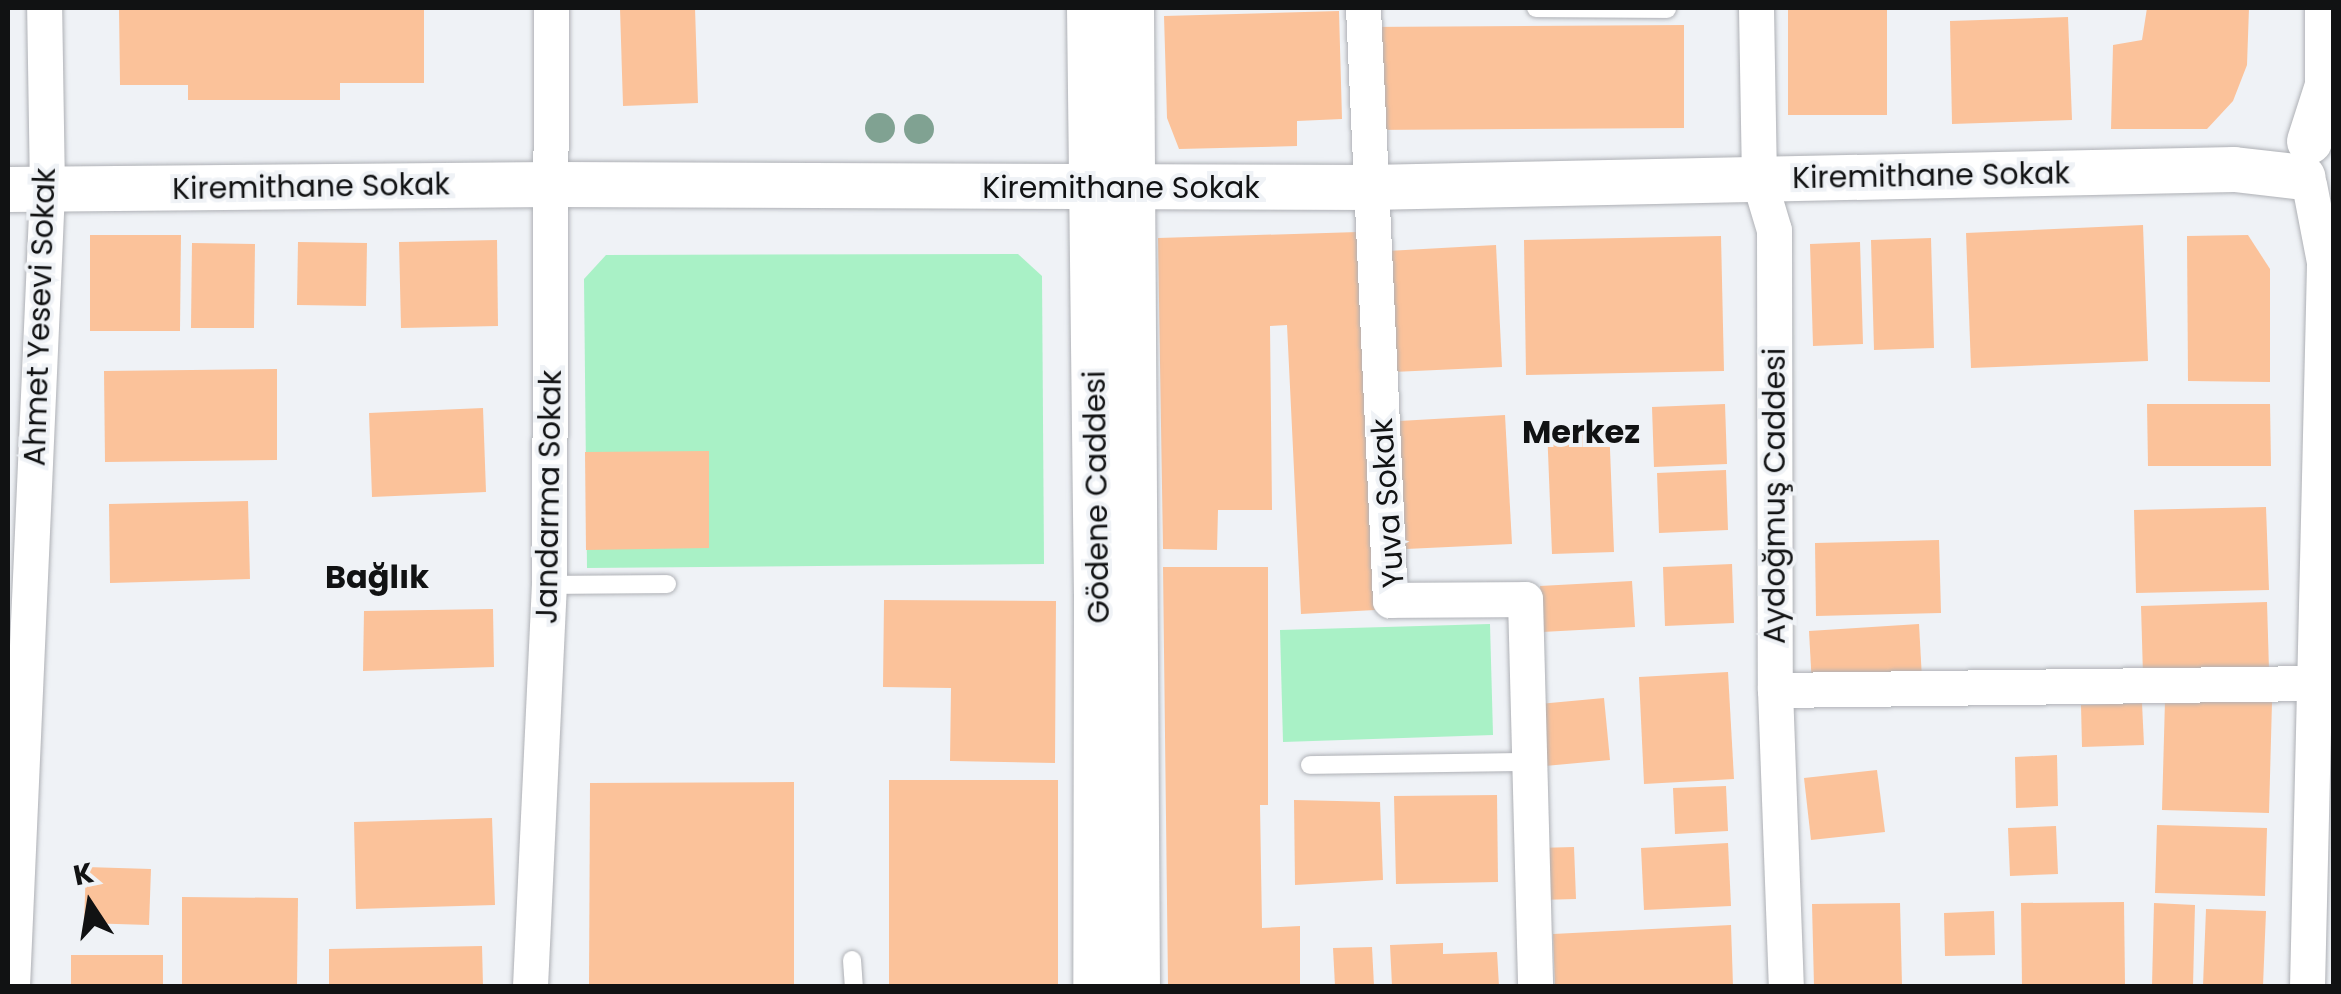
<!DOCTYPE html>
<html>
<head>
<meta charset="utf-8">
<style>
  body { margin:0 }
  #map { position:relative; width:2341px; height:994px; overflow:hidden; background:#eff2f6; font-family:Poppins,sans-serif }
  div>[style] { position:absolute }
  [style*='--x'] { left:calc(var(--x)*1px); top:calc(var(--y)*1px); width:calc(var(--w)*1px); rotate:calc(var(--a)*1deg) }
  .green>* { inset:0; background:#a9f1c6 }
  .building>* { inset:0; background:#fbc29a }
  .roads { filter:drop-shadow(0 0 2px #aeb0b5) drop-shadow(0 0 2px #aeb0b5) }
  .service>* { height:18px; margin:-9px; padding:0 9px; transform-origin:9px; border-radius:9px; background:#fff }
  .minor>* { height:35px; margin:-17.5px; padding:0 17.5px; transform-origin:17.5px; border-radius:17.5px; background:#fff }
  .tertiary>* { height:45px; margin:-22.5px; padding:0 22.5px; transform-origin:22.5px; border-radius:22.5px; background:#fff }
  .secondary>* { height:50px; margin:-25px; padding:0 25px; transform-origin:25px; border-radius:25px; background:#fff }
  .trees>* { width:30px; height:30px; margin:-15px; border-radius:50%; background:#80a292 }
  span { translate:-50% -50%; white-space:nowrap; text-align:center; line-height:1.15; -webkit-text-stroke:8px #eff2f6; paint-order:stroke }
  .street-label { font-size:30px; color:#111213 }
  .neighbourhood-label { font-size:32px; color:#111213; font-weight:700 }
  .frame { position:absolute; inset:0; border:10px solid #111213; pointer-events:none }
  .north { position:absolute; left:40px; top:854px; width:100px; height:100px; -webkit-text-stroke:8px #eff2f6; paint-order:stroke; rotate:348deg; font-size:28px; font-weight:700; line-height:40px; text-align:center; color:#111213 }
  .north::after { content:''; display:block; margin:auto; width:35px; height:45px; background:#111213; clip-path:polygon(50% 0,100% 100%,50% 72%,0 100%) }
</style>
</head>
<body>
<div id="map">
  <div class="green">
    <i style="clip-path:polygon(1018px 254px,1042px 276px,1044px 564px,587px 568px,584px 279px,606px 255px)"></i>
    <i style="clip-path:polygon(1490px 624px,1493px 735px,1283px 742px,1280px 630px)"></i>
  </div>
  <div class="building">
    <i style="clip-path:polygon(119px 8px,424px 8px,424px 83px,340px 83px,340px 100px,188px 100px,188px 85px,120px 85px)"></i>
    <i style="clip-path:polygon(620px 8px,695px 8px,698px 103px,623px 106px)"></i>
    <i style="clip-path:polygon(1788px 8px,1887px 8px,1887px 115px,1788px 115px)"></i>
    <i style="clip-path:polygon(2147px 8px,2249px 8px,2247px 65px,2233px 101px,2207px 129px,2111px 129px,2113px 45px,2142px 40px)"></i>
    <i style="clip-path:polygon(1339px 11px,1342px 119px,1297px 121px,1297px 146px,1179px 149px,1167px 118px,1164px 16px)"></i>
    <i style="clip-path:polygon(2068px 17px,2072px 120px,1952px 124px,1950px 21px)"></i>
    <i style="clip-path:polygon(1684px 25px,1684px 128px,1367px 130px,1364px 27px)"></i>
    <i style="clip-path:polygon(2143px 225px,2148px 361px,1971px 368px,1966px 233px)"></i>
    <i style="clip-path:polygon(1358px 232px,1375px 610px,1301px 614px,1287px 325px,1270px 326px,1272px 510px,1218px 510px,1217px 550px,1163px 549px,1158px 238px)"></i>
    <i style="clip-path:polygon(90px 235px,181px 235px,180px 331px,90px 331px)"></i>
    <i style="clip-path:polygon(2248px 235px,2270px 269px,2270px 382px,2188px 381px,2187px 236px)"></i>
    <i style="clip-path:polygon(1721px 236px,1724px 371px,1526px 375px,1524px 240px)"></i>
    <i style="clip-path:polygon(1931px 238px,1934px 348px,1874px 350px,1871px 240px)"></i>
    <i style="clip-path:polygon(497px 240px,498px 326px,401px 328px,399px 242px)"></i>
    <i style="clip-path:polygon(298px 242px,367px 243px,366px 306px,297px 305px)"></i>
    <i style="clip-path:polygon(1860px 242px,1863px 344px,1813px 346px,1810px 244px)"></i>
    <i style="clip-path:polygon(192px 243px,255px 244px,254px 328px,191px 328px)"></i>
    <i style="clip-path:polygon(1496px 245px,1502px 367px,1393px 372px,1387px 251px)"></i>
    <i style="clip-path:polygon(277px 369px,277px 460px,105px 462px,104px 371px)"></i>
    <i style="clip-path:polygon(1725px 404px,1727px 464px,1654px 467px,1652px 407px)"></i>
    <i style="clip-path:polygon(2147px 404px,2270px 404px,2271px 466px,2148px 466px)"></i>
    <i style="clip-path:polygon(483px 408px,486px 492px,372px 497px,369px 413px)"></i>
    <i style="clip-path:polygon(1505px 415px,1512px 544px,1406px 549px,1399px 421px)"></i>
    <i style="clip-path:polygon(1609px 424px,1614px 552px,1552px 554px,1547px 427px)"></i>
    <i style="clip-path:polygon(709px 451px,709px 548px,586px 550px,585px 452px)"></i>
    <i style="clip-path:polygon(1726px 470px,1728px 530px,1659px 533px,1657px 473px)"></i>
    <i style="clip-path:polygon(248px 501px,250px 579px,110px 583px,109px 504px)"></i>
    <i style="clip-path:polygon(2266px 507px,2269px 590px,2136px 593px,2134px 510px)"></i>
    <i style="clip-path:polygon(1939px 540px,1941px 613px,1816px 616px,1815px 543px)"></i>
    <i style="clip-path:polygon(1732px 564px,1734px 623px,1665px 626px,1663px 567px)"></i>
    <i style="clip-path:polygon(1163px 567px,1268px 567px,1268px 805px,1260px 805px,1262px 928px,1300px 926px,1300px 986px,1168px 986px)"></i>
    <i style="clip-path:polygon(1632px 581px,1635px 627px,1542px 632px,1540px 586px)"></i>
    <i style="clip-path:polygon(884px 600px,1056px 601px,1055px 763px,950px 761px,951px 688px,883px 687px)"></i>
    <i style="clip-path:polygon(2267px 602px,2269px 670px,2143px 675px,2141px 606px)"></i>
    <i style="clip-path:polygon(493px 609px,494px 667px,363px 671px,364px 611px)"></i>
    <i style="clip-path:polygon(1919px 624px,1922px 679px,1812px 686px,1809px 631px)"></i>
    <i style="clip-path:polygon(1728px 672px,1734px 779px,1644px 784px,1639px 677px)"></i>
    <i style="clip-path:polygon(1604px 698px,1610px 760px,1545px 766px,1539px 704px)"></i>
    <i style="clip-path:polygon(2165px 700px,2272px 702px,2269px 813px,2162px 810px)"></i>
    <i style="clip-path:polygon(2142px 703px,2144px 745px,2082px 747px,2081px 705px)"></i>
    <i style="clip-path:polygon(2057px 755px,2058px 806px,2016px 808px,2015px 757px)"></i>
    <i style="clip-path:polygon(1877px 770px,1885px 832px,1811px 840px,1804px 778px)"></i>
    <i style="clip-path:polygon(889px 780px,1058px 780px,1058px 986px,889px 986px)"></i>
    <i style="clip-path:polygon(794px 782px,794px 985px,589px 984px,590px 783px)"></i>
    <i style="clip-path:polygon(1726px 786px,1728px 831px,1675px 834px,1673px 788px)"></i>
    <i style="clip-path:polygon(1497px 795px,1498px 882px,1396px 884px,1394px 796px)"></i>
    <i style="clip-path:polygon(1294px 800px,1380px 802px,1383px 880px,1295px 885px)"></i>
    <i style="clip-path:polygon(492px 818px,495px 905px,356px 909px,354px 822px)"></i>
    <i style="clip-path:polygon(2157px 825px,2267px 828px,2265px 896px,2155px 893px)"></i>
    <i style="clip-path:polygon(2056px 826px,2058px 874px,2010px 876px,2008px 828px)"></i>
    <i style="clip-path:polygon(1728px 843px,1731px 906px,1644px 910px,1641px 848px)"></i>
    <i style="clip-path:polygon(1574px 847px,1576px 899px,1539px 900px,1537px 848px)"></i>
    <i style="clip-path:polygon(86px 867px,151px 869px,149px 925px,84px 923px)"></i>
    <i style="clip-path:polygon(182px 897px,298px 898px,297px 986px,182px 986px)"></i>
    <i style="clip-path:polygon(2124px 902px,2125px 986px,2022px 986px,2021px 903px)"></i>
    <i style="clip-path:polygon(1900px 903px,1902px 986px,1814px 986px,1812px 904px)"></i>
    <i style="clip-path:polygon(2154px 903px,2195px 905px,2193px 986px,2152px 986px)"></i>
    <i style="clip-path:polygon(2206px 909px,2266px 911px,2263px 986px,2203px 986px)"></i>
    <i style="clip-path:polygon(1994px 911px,1995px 955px,1945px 956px,1944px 913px)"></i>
    <i style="clip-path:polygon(1731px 925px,1733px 986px,1555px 986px,1553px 934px)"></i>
    <i style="clip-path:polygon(1443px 943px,1443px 954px,1497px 952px,1499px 986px,1392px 986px,1390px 945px)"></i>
    <i style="clip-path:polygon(482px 946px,483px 986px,329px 986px,329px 949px)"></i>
    <i style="clip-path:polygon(1372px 947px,1374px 986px,1335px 986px,1333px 948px)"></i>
    <i style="clip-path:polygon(71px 955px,163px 955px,163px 986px,71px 986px)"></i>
  </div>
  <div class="roads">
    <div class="service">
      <i style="--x:1536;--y:8;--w:131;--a:0.4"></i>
      <i style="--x:549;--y:585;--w:118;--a:-0.5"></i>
      <i style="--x:1310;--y:765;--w:219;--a:-0.8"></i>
      <i style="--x:852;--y:960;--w:26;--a:86"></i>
    </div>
    <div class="minor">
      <i style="--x:1363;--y:8;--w:593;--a:87.39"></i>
      <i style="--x:1390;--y:600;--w:135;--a:-0.4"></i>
      <i style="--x:1525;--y:599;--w:387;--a:88.5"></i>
      <i style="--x:1756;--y:8;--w:172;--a:89"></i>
      <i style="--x:1759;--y:180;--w:52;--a:73.3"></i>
      <i style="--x:1774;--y:230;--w:460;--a:89.9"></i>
      <i style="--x:1775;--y:690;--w:296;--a:87.9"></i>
      <i style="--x:1775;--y:690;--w:540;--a:-0.74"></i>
      <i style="--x:12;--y:986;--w:797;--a:-87.48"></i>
      <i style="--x:47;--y:190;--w:182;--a:-90.9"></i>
      <i style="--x:530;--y:986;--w:401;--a:-87.3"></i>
      <i style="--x:549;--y:585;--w:577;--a:-89.8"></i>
      <i style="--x:2307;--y:986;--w:724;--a:-88.65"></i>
      <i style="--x:2324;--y:262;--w:79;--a:-100.9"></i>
    </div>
    <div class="tertiary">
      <i style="--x:2309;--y:141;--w:59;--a:-72.2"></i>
      <i style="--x:2327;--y:85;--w:77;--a:-90"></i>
      <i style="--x:8;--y:189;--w:544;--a:-0.53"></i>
      <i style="--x:552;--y:184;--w:817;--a:0.21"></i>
      <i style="--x:1369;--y:187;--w:865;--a:-1.19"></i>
      <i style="--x:2234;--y:169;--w:69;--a:6.6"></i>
    </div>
    <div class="secondary">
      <i style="--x:1092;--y:8;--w:586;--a:89.32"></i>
      <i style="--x:1099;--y:594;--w:392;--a:90.1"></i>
      <i style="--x:1129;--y:8;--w:978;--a:89.65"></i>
    </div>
  </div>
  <div class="trees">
    <i style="left:880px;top:128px"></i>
    <i style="left:919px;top:129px"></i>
  </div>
  <div class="street-label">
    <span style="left:1931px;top:176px;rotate:-1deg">Kiremithane Sokak</span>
    <span style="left:311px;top:187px;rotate:-1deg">Kiremithane Sokak</span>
    <span style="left:1121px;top:188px">Kiremithane Sokak</span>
    <span style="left:40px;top:317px;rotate:-88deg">Ahmet Yesevi Sokak</span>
    <span style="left:1775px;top:496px;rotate:-90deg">Aydoğmuş Caddesi</span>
    <span style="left:549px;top:497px;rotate:-89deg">Jandarma Sokak</span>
    <span style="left:1097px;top:497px;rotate:-91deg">Gödene Caddesi</span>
    <span style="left:1388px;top:503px;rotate:-94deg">Yuva Sokak</span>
  </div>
  <div class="neighbourhood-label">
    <span style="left:1581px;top:432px">Merkez</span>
    <span style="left:377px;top:577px">Bağlık</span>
  </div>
  <div class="frame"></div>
  <div class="north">K</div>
</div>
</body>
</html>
